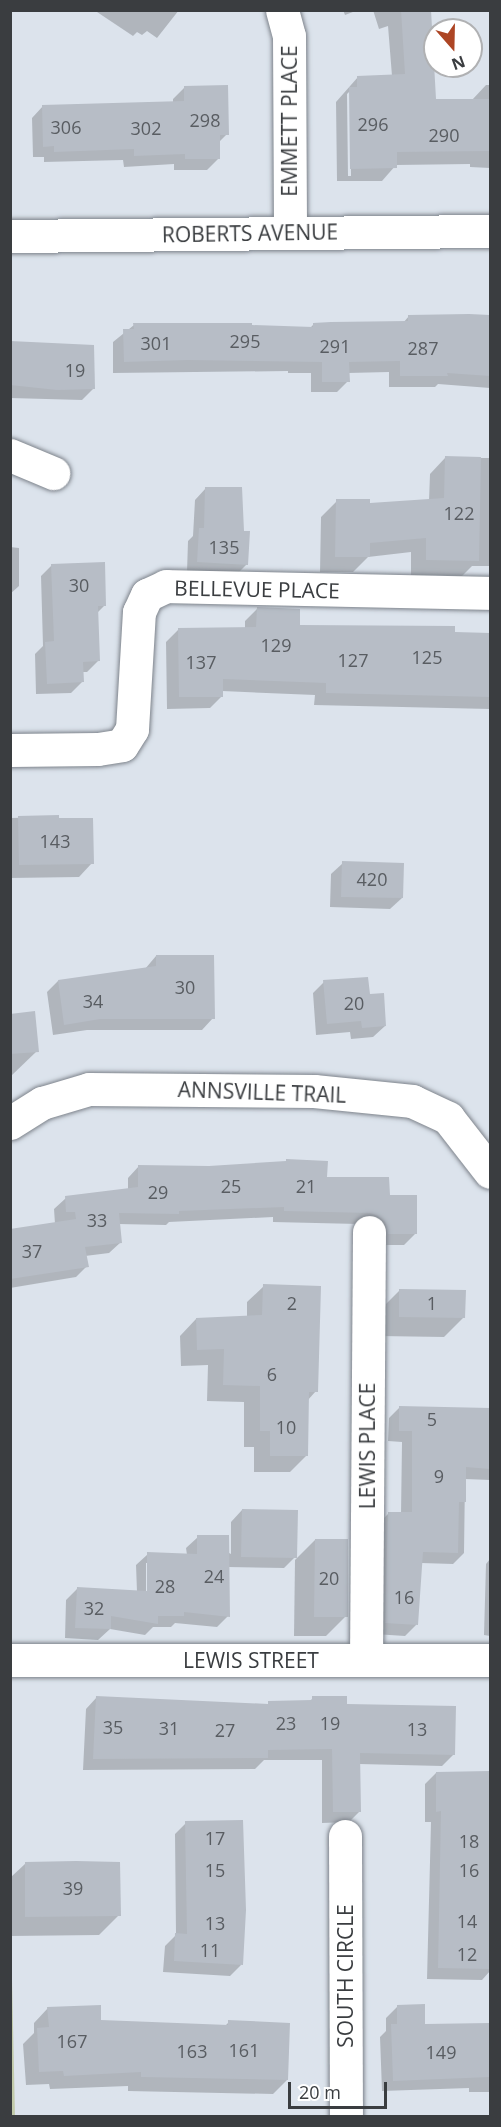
<!DOCTYPE html>
<html>
<head>
<meta charset="utf-8">
<style>
  body { margin:0 }
  #map { position:relative; width:501px; height:2127px; overflow:hidden; background:#dce3ec; font-family:"Open Sans",sans-serif }
  div>[style] { position:absolute }
  [style*='--x'] { left:calc(var(--x)*1px); top:calc(var(--y)*1px); width:calc(var(--w)*1px); rotate:calc(var(--a)*1deg) }
  .green>* { inset:0; background:#c2cbaa }
  .shadow>* { inset:0; background:#0003 }
  .building>* { inset:0; background:#b7bdc6 }
  .roads { filter:drop-shadow(0 0 2px #7d838b) drop-shadow(0 0 2px #7d838b) }
  .minor>* { height:33px; margin:-16.5px; padding:0 16.5px; transform-origin:16.5px; border-radius:16.5px; background:#fff }
  .tertiary>* { height:33px; margin:-16.5px; padding:0 16.5px; transform-origin:16.5px; border-radius:16.5px; background:#fff }
  span { translate:-50% -50%; white-space:nowrap; text-align:center; line-height:1.15; -webkit-text-stroke:5px #fff; paint-order:stroke }
  .number-label { font-size:18px; color:#595d62 }
  .number-label span { -webkit-text-stroke-width:0 }
  .street-label { font-size:21px; color:#3a3d40 }
  .frame { position:absolute; inset:0; border:12px solid #3a3d40; pointer-events:none }
  .north { position:absolute; left:423px; top:18px; width:60px; height:60px; box-sizing:border-box; background:#fff; border:2px solid #b0b1b3; border-radius:50%; rotate:160deg; font-size:16px; font-weight:700; line-height:24px; text-align:center; color:#3a3d40 }
  .north::after { content:''; display:block; margin:auto; width:21px; height:27px; background:#ad4524; clip-path:polygon(50% 0,100% 100%,50% 72%,0 100%) }
  .scale { position:absolute; left:288px; top:2082px; width:99px; height:27px; box-sizing:border-box; border:3px solid #3a3d40; border-top:0; padding-left:8px; font-size:18px; line-height:21px; white-space:nowrap; color:#3a3d40; -webkit-text-stroke:4px #fff; paint-order:stroke }
</style>
</head>
<body>
<div id="map">
  <div class="green">
    <i style="clip-path:polygon(10px 1933px,11px 1933px,15px 2116px,10px 2116px)"></i>
  </div>
  <div class="shadow">
    <i style="clip-path:polygon(94px 10px,179px 10px,157px 38px,147px 31px,142px 35px,137px 32px,133px 36px)"></i>
    <i style="clip-path:polygon(343px 10px,358px 10px,345px 15px)"></i>
    <i style="clip-path:polygon(evenodd,373px 10px,430px 10px,435px 100px,472px 100px,486px 85px,490px 85px,490px 168px,470px 167px,470px 164px,396px 165px,382px 181px,337px 181px,336px 102px,358px 77px,392px 76px,388px 26px,379px 29px,373px 10px,350px 91px,351px 176px,348px 176px,347px 94px,350px 91px)"></i>
    <i style="clip-path:polygon(184px 88px,227px 134px,218px 143px,219px 158px,207px 170px,174px 170px,174px 164px,124px 167px,123px 160px,44px 162px,44px 157px,33px 157px,32px 118px,43px 106px,173px 103px,173px 99px)"></i>
    <i style="clip-path:polygon(409px 316px,490px 318px,490px 388px,438px 384px,435px 387px,389px 387px,389px 372px,348px 373px,348px 381px,337px 392px,311px 392px,311px 373px,288px 373px,288px 371px,113px 373px,113px 342px,134px 325px,310px 328px,313px 325px,403px 323px)"></i>
    <i style="clip-path:polygon(10px 342px,93px 389px,82px 400px,10px 398px)"></i>
    <i style="clip-path:polygon(445px 458px,490px 458px,490px 566px,472px 566px,462px 576px,411px 575px,411px 552px,368px 557px,353px 572px,320px 572px,321px 517px,337px 501px,369px 505px,429px 501px,430px 474px)"></i>
    <i style="clip-path:polygon(206px 488px,242px 532px,247px 564px,236px 575px,187px 572px,188px 541px,193px 536px,195px 500px)"></i>
    <i style="clip-path:polygon(10px 547px,19px 548px,19px 586px,10px 594px)"></i>
    <i style="clip-path:polygon(52px 565px,104px 606px,97px 613px,98px 661px,87px 672px,82px 672px,82px 682px,71px 693px,36px 694px,35px 654px,43px 646px,41px 576px)"></i>
    <i style="clip-path:polygon(257px 609px,298px 627px,490px 634px,490px 709px,314px 705px,315px 695px,222px 691px,222px 696px,210px 708px,167px 709px,166px 642px,178px 630px,245px 628px,245px 621px)"></i>
    <i style="clip-path:polygon(58px 817px,92px 863px,79px 877px,10px 878px,10px 818px)"></i>
    <i style="clip-path:polygon(343px 863px,402px 898px,390px 909px,330px 907px,331px 874px)"></i>
    <i style="clip-path:polygon(156px 956px,213px 1018px,202px 1030px,87px 1030px,53px 1035px,47px 992px,58px 981px,145px 969px)"></i>
    <i style="clip-path:polygon(324px 982px,368px 996px,385px 1026px,373px 1037px,351px 1039px,350px 1032px,316px 1035px,313px 993px)"></i>
    <i style="clip-path:polygon(10px 1015px,37px 1051px,10px 1077px)"></i>
    <i style="clip-path:polygon(139px 1166px,325px 1179px,388px 1197px,415px 1234px,404px 1245px,377px 1245px,358px 1224px,273px 1222px,273px 1217px,169px 1222px,166px 1225px,118px 1224px,121px 1242px,109px 1253px,85px 1256px,87px 1266px,76px 1277px,10px 1288px,10px 1231px,55px 1224px,54px 1209px,66px 1198px,128px 1190px,128px 1178px)"></i>
    <i style="clip-path:polygon(264px 1286px,316px 1391px,307px 1401px,307px 1455px,290px 1472px,254px 1472px,254px 1447px,244px 1447px,244px 1402px,207px 1401px,208px 1365px,181px 1366px,180px 1336px,196px 1319px,247px 1317px,247px 1302px)"></i>
    <i style="clip-path:polygon(400px 1290px,464px 1317px,444px 1337px,379px 1336px,380px 1310px)"></i>
    <i style="clip-path:polygon(400px 1407px,463px 1436px,490px 1438px,490px 1480px,465px 1479px,464px 1553px,453px 1564px,421px 1563px,416px 1625px,405px 1636px,374px 1634px,377px 1525px,388px 1514px,401px 1514px,402px 1442px,388px 1441px,389px 1418px)"></i>
    <i style="clip-path:polygon(evenodd,242px 1510px,295px 1557px,284px 1568px,228px 1567px,228px 1616px,217px 1627px,175px 1623px,171px 1627px,153px 1627px,145px 1635px,110px 1629px,98px 1640px,65px 1638px,66px 1600px,77px 1589px,137px 1592px,136px 1565px,148px 1554px,187px 1555px,186px 1548px,198px 1537px,231px 1554px,231px 1522px,242px 1510px,146px 1563px,149px 1563px,149px 1598px,146px 1598px,146px 1563px)"></i>
    <i style="clip-path:polygon(315px 1540px,346px 1616px,326px 1636px,294px 1636px,295px 1560px)"></i>
    <i style="clip-path:polygon(490px 1559px,490px 1636px,484px 1635px,486px 1564px)"></i>
    <i style="clip-path:polygon(97px 1697px,267px 1705px,309px 1702px,313px 1698px,345px 1706px,454px 1754px,442px 1766px,359px 1764px,360px 1811px,349px 1822px,322px 1823px,322px 1760px,264px 1760px,255px 1769px,83px 1770px,86px 1709px)"></i>
    <i style="clip-path:polygon(436px 1773px,490px 1773px,490px 1971px,482px 1980px,427px 1979px,431px 1822px,425px 1822px,425px 1784px)"></i>
    <i style="clip-path:polygon(186px 1823px,241px 1965px,230px 1976px,163px 1972px,165px 1946px,176px 1935px,175px 1834px)"></i>
    <i style="clip-path:polygon(26px 1863px,119px 1915px,99px 1935px,10px 1936px,10px 1878px)"></i>
    <i style="clip-path:polygon(397px 2007px,424px 2026px,490px 2024px,490px 2092px,469px 2092px,469px 2088px,382px 2091px,380px 2037px,386px 2031px,386px 2018px)"></i>
    <i style="clip-path:polygon(48px 2008px,100px 2022px,225px 2026px,229px 2022px,287px 2080px,273px 2094px,128px 2091px,128px 2086px,50px 2089px,49px 2084px,26px 2085px,23px 2044px,34px 2033px,34px 2023px)"></i>
  </div>
  <div class="building">
    <i style="clip-path:polygon(401px 10px,431px 10px,436px 99px,490px 99px,490px 151px,397px 152px,397px 168px,350px 169px,349px 87px,357px 87px,357px 76px,405px 74px)"></i>
    <i style="clip-path:polygon(228px 85px,229px 135px,220px 135px,220px 159px,185px 159px,185px 154px,134px 156px,134px 149px,54px 152px,54px 146px,43px 147px,42px 105px,184px 101px,184px 86px)"></i>
    <i style="clip-path:polygon(469px 314px,490px 315px,490px 376px,447px 373px,448px 376px,400px 376px,400px 361px,349px 362px,350px 382px,322px 382px,322px 362px,188px 360px,124px 362px,123px 329px,134px 329px,133px 323px,252px 323px,252px 325px,313px 327px,313px 323px,331px 322px,408px 321px,408px 315px)"></i>
    <i style="clip-path:polygon(10px 341px,94px 345px,95px 389px,57px 390px,10px 385px)"></i>
    <i style="clip-path:polygon(445px 456px,481px 457px,479px 561px,426px 560px,426px 538px,370px 543px,370px 557px,335px 557px,336px 499px,370px 499px,370px 503px,444px 498px)"></i>
    <i style="clip-path:polygon(205px 487px,242px 487px,244px 531px,250px 531px,248px 565px,197px 562px,199px 528px,204px 528px)"></i>
    <i style="clip-path:polygon(105px 562px,106px 606px,98px 606px,100px 661px,83px 662px,84px 682px,47px 684px,45px 642px,54px 641px,51px 564px)"></i>
    <i style="clip-path:polygon(257px 607px,300px 609px,300px 625px,455px 626px,455px 632px,490px 633px,490px 697px,326px 693px,326px 683px,223px 679px,223px 697px,179px 697px,178px 628px,256px 627px)"></i>
    <i style="clip-path:polygon(59px 815px,59px 818px,93px 818px,94px 864px,19px 865px,18px 816px)"></i>
    <i style="clip-path:polygon(342px 861px,404px 863px,403px 898px,341px 897px)"></i>
    <i style="clip-path:polygon(156px 955px,214px 955px,215px 1019px,100px 1019px,64px 1025px,58px 980px,156px 966px)"></i>
    <i style="clip-path:polygon(368px 977px,370px 994px,384px 993px,386px 1026px,362px 1028px,361px 1021px,327px 1024px,323px 980px)"></i>
    <i style="clip-path:polygon(35px 1011px,39px 1052px,10px 1054px,10px 1014px)"></i>
    <i style="clip-path:polygon(286px 1159px,328px 1161px,327px 1177px,389px 1177px,390px 1195px,417px 1195px,417px 1234px,388px 1234px,385px 1222px,378px 1216px,370px 1213px,284px 1211px,284px 1207px,179px 1211px,179px 1214px,119px 1213px,122px 1243px,85px 1247px,89px 1267px,10px 1279px,10px 1229px,76px 1219px,75px 1212px,66px 1212px,65px 1196px,138px 1187px,138px 1165px,209px 1166px,286px 1161px)"></i>
    <i style="clip-path:polygon(263px 1284px,321px 1286px,318px 1392px,309px 1392px,308px 1456px,270px 1456px,270px 1431px,260px 1431px,260px 1386px,223px 1385px,224px 1349px,197px 1350px,196px 1318px,262px 1315px)"></i>
    <i style="clip-path:polygon(399px 1289px,466px 1290px,465px 1318px,399px 1317px)"></i>
    <i style="clip-path:polygon(399px 1406px,490px 1408px,490px 1469px,466px 1467px,466px 1502px,459px 1502px,458px 1553px,423px 1552px,418px 1625px,385px 1623px,388px 1512px,412px 1512px,412px 1431px,399px 1431px)"></i>
    <i style="clip-path:polygon(242px 1509px,298px 1510px,297px 1558px,241px 1557px)"></i>
    <i style="clip-path:polygon(197px 1535px,229px 1535px,230px 1617px,184px 1612px,184px 1616px,158px 1616px,158px 1624px,111px 1616px,111px 1629px,75px 1628px,77px 1587px,147px 1591px,147px 1552px,197px 1554px)"></i>
    <i style="clip-path:polygon(315px 1539px,348px 1539px,348px 1617px,314px 1617px)"></i>
    <i style="clip-path:polygon(96px 1696px,268px 1704px,268px 1701px,312px 1700px,312px 1696px,347px 1696px,347px 1704px,456px 1706px,455px 1755px,360px 1753px,361px 1812px,333px 1812px,332px 1749px,268px 1750px,268px 1758px,93px 1759px)"></i>
    <i style="clip-path:polygon(490px 1771px,490px 1969px,438px 1968px,441px 1811px,436px 1812px,436px 1772px)"></i>
    <i style="clip-path:polygon(243px 1820px,246px 1910px,243px 1965px,174px 1961px,175px 1933px,187px 1934px,185px 1821px)"></i>
    <i style="clip-path:polygon(76px 1861px,120px 1862px,121px 1916px,25px 1917px,25px 1862px)"></i>
    <i style="clip-path:polygon(425px 2004px,425px 2024px,490px 2023px,490px 2077px,393px 2081px,391px 2024px,397px 2024px,397px 2005px)"></i>
    <i style="clip-path:polygon(101px 2005px,101px 2020px,228px 2025px,228px 2020px,290px 2023px,288px 2080px,141px 2077px,141px 2072px,64px 2076px,63px 2071px,39px 2072px,37px 2028px,49px 2027px,47px 2007px)"></i>
  </div>
  <div class="roads">
    <div class="minor">
      <i style="--x:282;--y:10;--w:27;--a:75"></i>
      <i style="--x:289;--y:36;--w:197;--a:89.7"></i>
      <i style="--x:10;--y:455;--w:47;--a:22.7"></i>
      <i style="--x:10;--y:750;--w:88;--a:-0.7"></i>
      <i style="--x:98;--y:749;--w:24;--a:-9"></i>
      <i style="--x:122;--y:745;--w:19;--a:-58"></i>
      <i style="--x:132;--y:729;--w:117;--a:-86.6"></i>
      <i style="--x:139;--y:612;--w:19;--a:-65"></i>
      <i style="--x:147;--y:595;--w:21;--a:-25"></i>
      <i style="--x:166;--y:586;--w:324;--a:1.2"></i>
      <i style="--x:10;--y:1123;--w:38;--a:-32"></i>
      <i style="--x:42;--y:1103;--w:49;--a:-16.6"></i>
      <i style="--x:89;--y:1089;--w:225;--a:0.5"></i>
      <i style="--x:314;--y:1091;--w:99;--a:5.8"></i>
      <i style="--x:412;--y:1101;--w:40;--a:25"></i>
      <i style="--x:448;--y:1118;--w:68;--a:52.1"></i>
      <i style="--x:10;--y:1660;--w:480;--a:0"></i>
      <i style="--x:366;--y:1660;--w:428;--a:-89.6"></i>
      <i style="--x:345;--y:1836;--w:280;--a:89.8"></i>
    </div>
    <div class="tertiary">
      <i style="--x:10;--y:236;--w:480;--a:-0.6"></i>
    </div>
  </div>
  <div class="number-label">
    <span style="left:205px;top:120px">298</span>
    <span style="left:373px;top:124px">296</span>
    <span style="left:66px;top:127px">306</span>
    <span style="left:146px;top:128px">302</span>
    <span style="left:444px;top:135px">290</span>
    <span style="left:245px;top:341px">295</span>
    <span style="left:156px;top:343px">301</span>
    <span style="left:335px;top:346px">291</span>
    <span style="left:423px;top:348px">287</span>
    <span style="left:75px;top:370px">19</span>
    <span style="left:459px;top:513px">122</span>
    <span style="left:224px;top:547px">135</span>
    <span style="left:79px;top:585px">30</span>
    <span style="left:276px;top:645px">129</span>
    <span style="left:427px;top:657px">125</span>
    <span style="left:353px;top:660px">127</span>
    <span style="left:201px;top:662px">137</span>
    <span style="left:55px;top:841px">143</span>
    <span style="left:372px;top:879px">420</span>
    <span style="left:185px;top:987px">30</span>
    <span style="left:93px;top:1001px">34</span>
    <span style="left:354px;top:1003px">20</span>
    <span style="left:231px;top:1186px">25</span>
    <span style="left:306px;top:1186px">21</span>
    <span style="left:158px;top:1192px">29</span>
    <span style="left:97px;top:1220px">33</span>
    <span style="left:32px;top:1251px">37</span>
    <span style="left:292px;top:1303px">2</span>
    <span style="left:432px;top:1303px">1</span>
    <span style="left:272px;top:1374px">6</span>
    <span style="left:432px;top:1419px">5</span>
    <span style="left:286px;top:1427px">10</span>
    <span style="left:439px;top:1476px">9</span>
    <span style="left:214px;top:1576px">24</span>
    <span style="left:329px;top:1578px">20</span>
    <span style="left:165px;top:1586px">28</span>
    <span style="left:404px;top:1597px">16</span>
    <span style="left:94px;top:1608px">32</span>
    <span style="left:286px;top:1723px">23</span>
    <span style="left:330px;top:1723px">19</span>
    <span style="left:113px;top:1727px">35</span>
    <span style="left:169px;top:1728px">31</span>
    <span style="left:417px;top:1729px">13</span>
    <span style="left:225px;top:1730px">27</span>
    <span style="left:215px;top:1838px">17</span>
    <span style="left:469px;top:1841px">18</span>
    <span style="left:215px;top:1870px">15</span>
    <span style="left:469px;top:1870px">16</span>
    <span style="left:73px;top:1888px">39</span>
    <span style="left:467px;top:1921px">14</span>
    <span style="left:215px;top:1923px">13</span>
    <span style="left:210px;top:1950px">11</span>
    <span style="left:467px;top:1954px">12</span>
    <span style="left:72px;top:2041px">167</span>
    <span style="left:244px;top:2050px">161</span>
    <span style="left:192px;top:2051px">163</span>
    <span style="left:441px;top:2052px">149</span>
  </div>
  <div class="street-label">
    <span style="left:289px;top:121px;rotate:-90deg">EMMETT PLACE</span>
    <span style="left:250px;top:233px;rotate:-1deg">ROBERTS AVENUE</span>
    <span style="left:257px;top:589px;rotate:1deg">BELLEVUE PLACE</span>
    <span style="left:262px;top:1092px;rotate:2deg">ANNSVILLE TRAIL</span>
    <span style="left:367px;top:1446px;rotate:-90deg">LEWIS PLACE</span>
    <span style="left:251px;top:1660px">LEWIS STREET</span>
    <span style="left:345px;top:1976px;rotate:-90deg">SOUTH CIRCLE</span>
  </div>
  <div class="frame"></div>
  <div class="north">N</div>
  <div class="scale">20 m</div>
</div>
</body>
</html>
